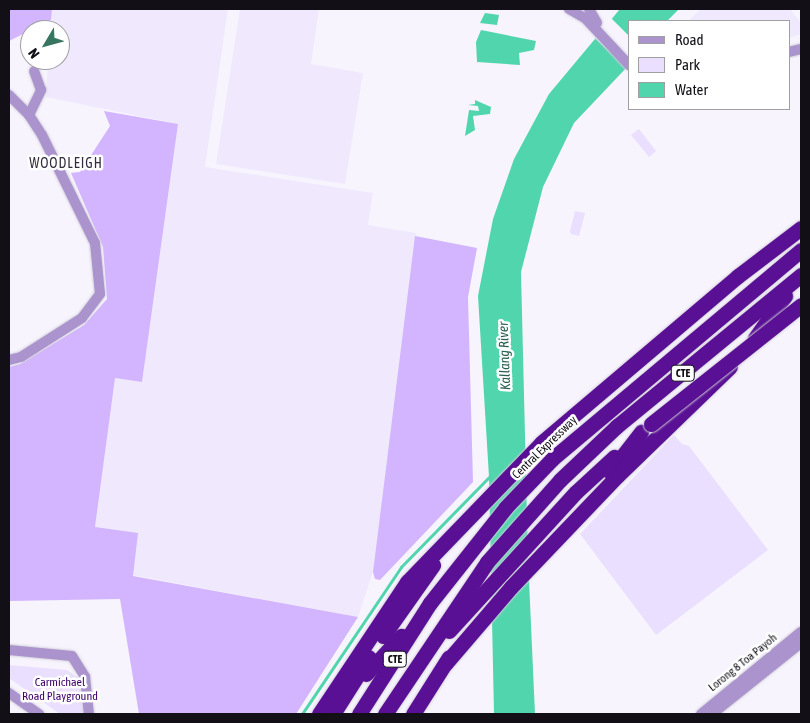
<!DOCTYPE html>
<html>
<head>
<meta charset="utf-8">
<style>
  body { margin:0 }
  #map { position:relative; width:810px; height:723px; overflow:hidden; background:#f7f4fe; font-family:"Asap Condensed",sans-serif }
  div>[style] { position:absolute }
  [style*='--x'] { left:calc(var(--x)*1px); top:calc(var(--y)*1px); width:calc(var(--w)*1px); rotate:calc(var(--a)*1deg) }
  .built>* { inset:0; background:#f0e9fd }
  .green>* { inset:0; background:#eadffe }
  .forest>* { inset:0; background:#d2b5fe }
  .water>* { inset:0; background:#50d5ad }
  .pier>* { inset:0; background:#f7f4fe }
  .stream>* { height:2.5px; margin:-1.25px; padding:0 1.25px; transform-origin:1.25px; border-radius:1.25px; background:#50d5ad }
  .roads { filter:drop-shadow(0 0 1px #d2cfd9) drop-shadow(0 0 1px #d2cfd9) }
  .minor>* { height:10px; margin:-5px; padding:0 5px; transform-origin:5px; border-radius:5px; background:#ab94cd }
  .highway>* { height:15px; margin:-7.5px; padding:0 7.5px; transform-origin:7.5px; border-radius:7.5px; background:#591094 }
  .bridges { filter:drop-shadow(0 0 1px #d2cfd9) drop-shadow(0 0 1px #d2cfd9) }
  .highway-bridge>* { height:15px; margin:-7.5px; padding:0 7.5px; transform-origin:7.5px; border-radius:7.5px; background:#591094 }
  span { translate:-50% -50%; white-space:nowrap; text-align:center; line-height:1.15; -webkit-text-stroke:5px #fff; paint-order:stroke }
  .shield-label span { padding:1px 4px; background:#fff; border:1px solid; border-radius:4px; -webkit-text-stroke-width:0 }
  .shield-label { font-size:11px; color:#120f17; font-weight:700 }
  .street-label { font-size:12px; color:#120f17 }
  .park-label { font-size:12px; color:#3e006c }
  .neighbourhood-label { font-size:14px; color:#322b3e; letter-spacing:1px }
  .water-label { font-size:14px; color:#285d4d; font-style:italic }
  .frame { position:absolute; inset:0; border:10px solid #120f17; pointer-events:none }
  .legend { position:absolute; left:628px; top:20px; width:162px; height:90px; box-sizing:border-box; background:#fff; border:1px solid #a09fa2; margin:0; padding:6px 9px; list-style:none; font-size:15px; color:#120f17 }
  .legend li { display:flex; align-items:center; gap:10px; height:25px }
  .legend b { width:25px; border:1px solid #a09fa2 }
  .north { position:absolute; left:20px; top:20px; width:50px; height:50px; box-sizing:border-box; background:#fff; border:1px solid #a09fa2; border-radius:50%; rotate:233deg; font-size:14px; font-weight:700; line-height:20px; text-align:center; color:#120f17 }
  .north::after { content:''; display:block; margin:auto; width:18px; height:22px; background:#377561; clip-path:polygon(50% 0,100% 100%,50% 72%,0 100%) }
</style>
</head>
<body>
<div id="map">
  <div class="built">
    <i style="clip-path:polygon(52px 9px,228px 9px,205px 167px,373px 193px,368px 225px,416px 233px,373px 572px,358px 617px,132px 575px,95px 527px,115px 378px,142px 382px,178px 124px,46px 97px,48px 60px,60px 60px,60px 30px,50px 30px)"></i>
    <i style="clip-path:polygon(240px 9px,319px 9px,311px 64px,363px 73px,345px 184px,216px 164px)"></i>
    <i style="clip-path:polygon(701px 9px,790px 9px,801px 23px,801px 34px,789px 38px,789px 21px,688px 21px)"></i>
  </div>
  <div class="green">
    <i style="clip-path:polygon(639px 129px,656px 151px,649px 157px,631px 135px)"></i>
    <i style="clip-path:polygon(575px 211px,585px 213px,579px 236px,571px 234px,570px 231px)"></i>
    <i style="clip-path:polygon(674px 435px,682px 444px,689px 446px,768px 550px,656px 635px,580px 534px)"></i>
    <i style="clip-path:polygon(9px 665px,67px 670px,77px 677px,83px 693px,84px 714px,60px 714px,9px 678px)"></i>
  </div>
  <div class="forest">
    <i style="clip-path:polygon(9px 9px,52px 9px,51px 20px,9px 41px)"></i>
    <i style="clip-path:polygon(104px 111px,178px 124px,142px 382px,115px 378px,95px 527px,138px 533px,133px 576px,358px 617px,296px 714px,139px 714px,120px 599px,9px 601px,9px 367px,20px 364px,84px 325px,107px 299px,103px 247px,71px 173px,80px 172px,110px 126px)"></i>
    <i style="clip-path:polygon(415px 236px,477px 248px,468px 297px,473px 482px,380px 580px,375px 579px,373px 572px)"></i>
  </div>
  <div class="water">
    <i style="clip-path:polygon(620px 9px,679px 9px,667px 21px,629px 21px,629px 65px,574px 123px,543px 187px,521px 272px,528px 558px,535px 714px,494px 714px,489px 477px,478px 296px,493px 219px,514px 159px,549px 94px)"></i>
    <i style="clip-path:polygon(485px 13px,499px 15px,497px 25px,480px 23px)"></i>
    <i style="clip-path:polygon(481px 30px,536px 41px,534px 50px,519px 53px,520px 65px,477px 62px,476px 42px)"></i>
    <i style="clip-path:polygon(475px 100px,491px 107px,490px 114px,473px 116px,475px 130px,465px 136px,469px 110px,479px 111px,478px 106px,468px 105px,475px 104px)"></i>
  </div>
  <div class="pier">
    <i style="clip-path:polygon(610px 17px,629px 36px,628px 70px,593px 36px)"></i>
  </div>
  <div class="stream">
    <i style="--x:302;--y:714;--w:177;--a:-56"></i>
    <i style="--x:401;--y:567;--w:126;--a:-45.6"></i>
  </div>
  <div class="roads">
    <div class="minor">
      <i style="--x:569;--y:9;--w:20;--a:30"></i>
      <i style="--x:586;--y:19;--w:63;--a:46.9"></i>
      <i style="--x:589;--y:9;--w:16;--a:60"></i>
      <i style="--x:789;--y:52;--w:12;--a:-14"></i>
      <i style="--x:9;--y:95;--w:28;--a:45"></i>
      <i style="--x:29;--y:115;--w:24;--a:57"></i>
      <i style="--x:42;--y:135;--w:120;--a:63.9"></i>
      <i style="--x:95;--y:243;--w:51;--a:84.4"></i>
      <i style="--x:100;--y:294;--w:30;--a:127"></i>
      <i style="--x:82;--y:318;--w:72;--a:147.4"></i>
      <i style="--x:21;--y:357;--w:12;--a:166"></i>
      <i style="--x:29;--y:115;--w:28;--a:-64"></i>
      <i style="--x:41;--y:90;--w:20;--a:-110"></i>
      <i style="--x:9;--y:650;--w:63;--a:5.4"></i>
      <i style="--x:72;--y:656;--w:25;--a:58"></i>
      <i style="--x:85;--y:677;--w:37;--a:84"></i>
      <i style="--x:9;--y:693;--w:37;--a:35"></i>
      <i style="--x:701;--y:714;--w:129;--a:-39.4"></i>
      <i style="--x:712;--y:714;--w:114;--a:-38.6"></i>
    </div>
    <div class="highway">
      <i style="--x:755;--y:338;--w:52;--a:-54.5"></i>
      <i style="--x:610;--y:472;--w:51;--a:-52.2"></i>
      <i style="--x:449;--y:631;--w:188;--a:-47.6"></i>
      <i style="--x:576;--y:492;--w:52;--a:-42.6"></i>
      <i style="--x:383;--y:636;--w:87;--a:-54.8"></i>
      <i style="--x:445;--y:664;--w:101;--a:-49.4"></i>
      <i style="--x:511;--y:587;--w:153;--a:-46.3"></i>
      <i style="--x:617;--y:476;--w:157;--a:-44"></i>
      <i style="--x:366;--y:674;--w:52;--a:-47.4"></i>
      <i style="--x:319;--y:714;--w:159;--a:-56.3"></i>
      <i style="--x:407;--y:582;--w:193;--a:-46"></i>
      <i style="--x:541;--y:443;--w:258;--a:-40.3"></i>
      <i style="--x:738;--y:276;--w:79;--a:-37.3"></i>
      <i style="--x:333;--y:714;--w:67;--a:-57.7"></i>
      <i style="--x:359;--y:714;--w:132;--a:-57.4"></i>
      <i style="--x:430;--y:603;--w:122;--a:-51.6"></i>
      <i style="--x:506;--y:507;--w:66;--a:-46.2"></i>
      <i style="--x:552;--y:459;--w:325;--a:-40"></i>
      <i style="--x:385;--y:714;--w:183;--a:-56.1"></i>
      <i style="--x:487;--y:562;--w:110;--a:-48.3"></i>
      <i style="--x:560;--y:480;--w:79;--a:-43.5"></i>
      <i style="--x:617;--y:426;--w:238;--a:-39.4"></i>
      <i style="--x:413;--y:714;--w:67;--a:-57.7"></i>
    </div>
  </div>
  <div class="bridges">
    <div class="highway-bridge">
      <i style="--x:651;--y:424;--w:191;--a:-38.4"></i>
    </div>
  </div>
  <div class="shield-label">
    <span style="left:683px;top:373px">CTE</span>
    <span style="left:395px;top:659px">CTE</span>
  </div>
  <div class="street-label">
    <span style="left:545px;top:448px;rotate:-44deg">Central Expressway</span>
    <span style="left:743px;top:663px;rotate:-39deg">Lorong 8 Toa Payoh</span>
  </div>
  <div class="park-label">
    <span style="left:60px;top:690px">Carmichael<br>Road Playground</span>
  </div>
  <div class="neighbourhood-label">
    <span style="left:66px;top:163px">WOODLEIGH</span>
  </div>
  <div class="water-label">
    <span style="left:504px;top:356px;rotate:-92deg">Kallang River</span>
  </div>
  <div class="frame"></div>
  <ul class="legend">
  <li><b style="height:6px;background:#ab94cd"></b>Road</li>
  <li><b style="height:14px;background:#eadffe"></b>Park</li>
  <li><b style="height:14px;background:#50d5ad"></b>Water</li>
  </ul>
  <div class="north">N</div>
</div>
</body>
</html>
